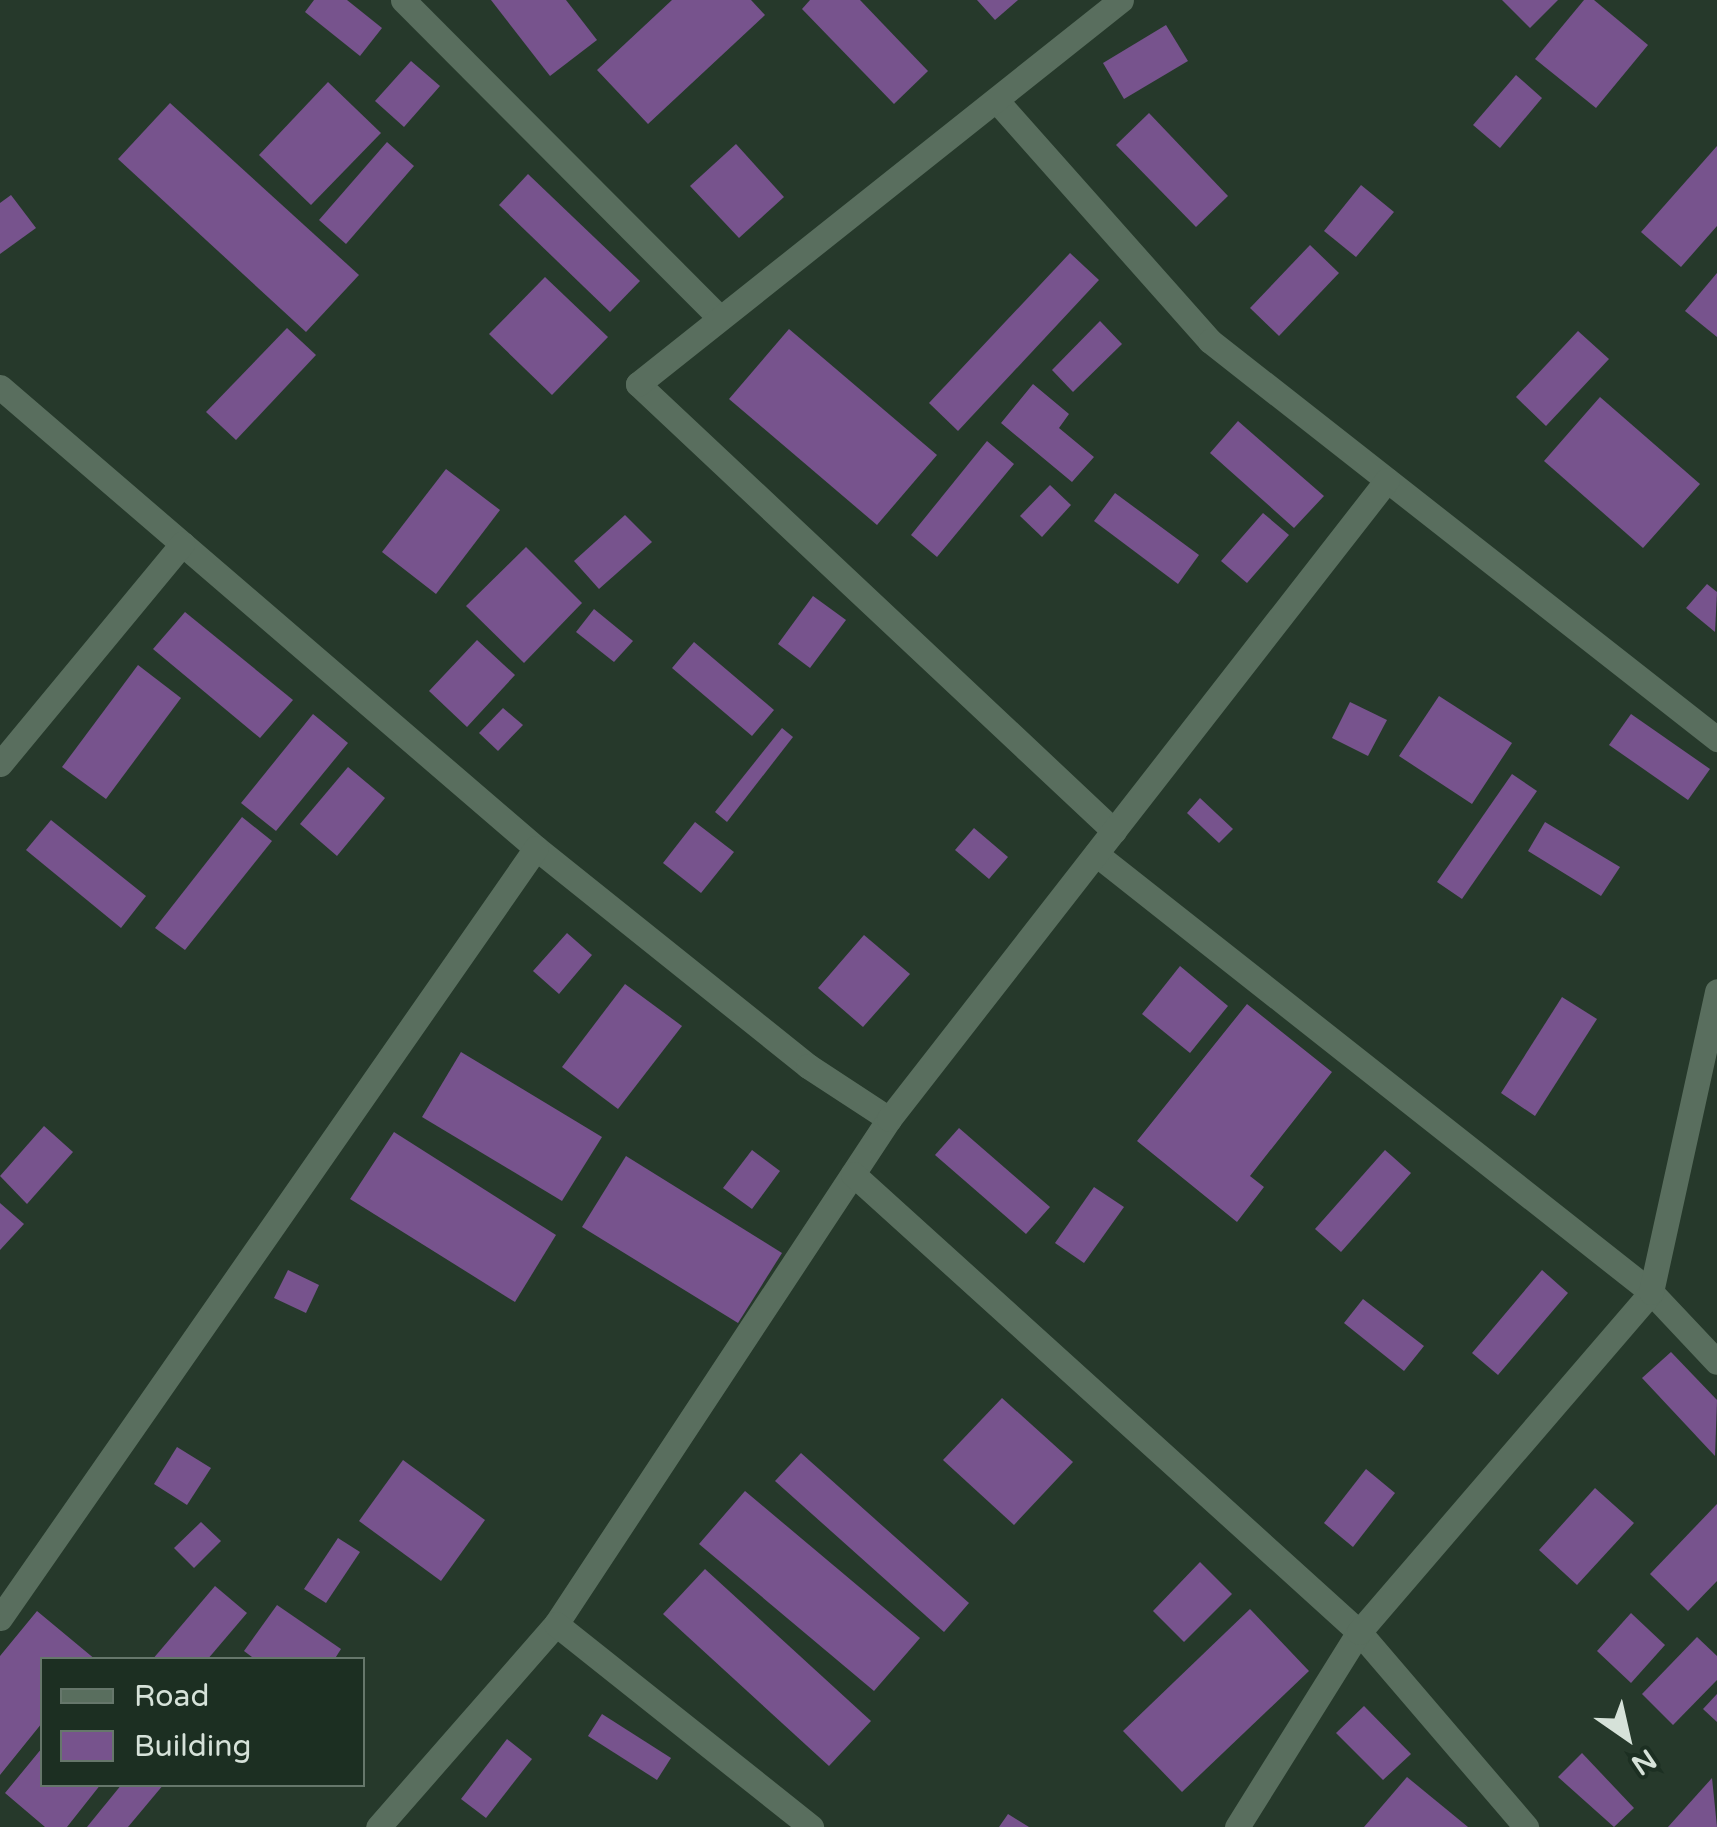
<!DOCTYPE html>
<html>
<head>
<meta charset="utf-8">
<style>
  body { margin:0 }
  #map { position:relative; width:1717px; height:1827px; overflow:hidden; background:#26392b; font-family:"Varela Round",sans-serif }
  div>[style] { position:absolute }
  [style*='--x'] { left:calc(var(--x)*1px); top:calc(var(--y)*1px); width:calc(var(--w)*1px); rotate:calc(var(--a)*1deg) }
  .building>* { inset:0; background:#77538d }
  .street>* { height:25px; margin:-12.5px; padding:0 12.5px; transform-origin:12.5px; border-radius:12.5px; background:#596e5e }
  span { translate:-50% -50%; white-space:nowrap; text-align:center; line-height:1.15; -webkit-text-stroke:8px #1c2f22; paint-order:stroke }
  .legend { position:absolute; left:40px; top:1657px; width:325px; height:130px; box-sizing:border-box; background:#1c2f22; border:2px solid #66776b; margin:0; padding:12px 18px; list-style:none; font-size:30px; color:#d6e2d9 }
  .legend li { display:flex; align-items:center; gap:20px; height:50px }
  .legend b { width:50px; border:2px solid #66776b }
  .north { position:absolute; left:1577px; top:1687px; width:100px; height:100px; -webkit-text-stroke:8px #1c2f22; paint-order:stroke; rotate:146deg; font-size:28px; font-weight:700; line-height:40px; text-align:center; color:#d6e2d9 }
  .north::after { content:''; display:block; margin:auto; width:35px; height:45px; background:#d6e2d9; clip-path:polygon(50% 0,100% 100%,50% 72%,0 100%) }
</style>
</head>
<body>
<div id="map">
  <div class="building">
    <i style="clip-path:polygon(314px 0,347px 0,382px 28px,360px 56px,305px 12px)"></i>
    <i style="clip-path:polygon(491px 0,566px 0,597px 40px,550px 76px)"></i>
    <i style="clip-path:polygon(672px 0,751px 0,765px 15px,648px 124px,597px 70px)"></i>
    <i style="clip-path:polygon(810px 0,860px 0,928px 71px,894px 104px,802px 9px)"></i>
    <i style="clip-path:polygon(977px 0,1018px 0,995px 20px)"></i>
    <i style="clip-path:polygon(1502px 0,1558px 0,1530px 28px)"></i>
    <i style="clip-path:polygon(1584px 0,1594px 0,1648px 45px,1596px 108px,1535px 59px)"></i>
    <i style="clip-path:polygon(1166px 25px,1188px 61px,1124px 99px,1103px 63px)"></i>
    <i style="clip-path:polygon(411px 61px,440px 86px,404px 127px,375px 101px)"></i>
    <i style="clip-path:polygon(1516px 75px,1542px 98px,1500px 148px,1473px 125px)"></i>
    <i style="clip-path:polygon(328px 82px,381px 133px,311px 205px,259px 155px)"></i>
    <i style="clip-path:polygon(170px 103px,359px 275px,306px 332px,118px 159px)"></i>
    <i style="clip-path:polygon(1149px 113px,1228px 196px,1196px 227px,1116px 145px)"></i>
    <i style="clip-path:polygon(387px 142px,414px 166px,346px 244px,319px 220px)"></i>
    <i style="clip-path:polygon(736px 144px,784px 197px,739px 238px,690px 186px)"></i>
    <i style="clip-path:polygon(1717px 146px,1717px 226px,1681px 267px,1641px 232px)"></i>
    <i style="clip-path:polygon(528px 174px,640px 281px,610px 312px,499px 205px)"></i>
    <i style="clip-path:polygon(1361px 185px,1394px 212px,1356px 257px,1324px 231px)"></i>
    <i style="clip-path:polygon(11px 195px,36px 228px,0 254px,0 203px)"></i>
    <i style="clip-path:polygon(1310px 245px,1339px 273px,1279px 336px,1250px 308px)"></i>
    <i style="clip-path:polygon(1070px 253px,1099px 280px,958px 431px,929px 403px)"></i>
    <i style="clip-path:polygon(1717px 273px,1717px 337px,1685px 311px)"></i>
    <i style="clip-path:polygon(545px 277px,608px 337px,552px 395px,489px 334px)"></i>
    <i style="clip-path:polygon(1100px 321px,1122px 344px,1073px 392px,1052px 370px)"></i>
    <i style="clip-path:polygon(287px 328px,316px 355px,236px 440px,206px 412px)"></i>
    <i style="clip-path:polygon(789px 329px,937px 455px,877px 525px,729px 399px)"></i>
    <i style="clip-path:polygon(1578px 331px,1609px 359px,1546px 426px,1516px 397px)"></i>
    <i style="clip-path:polygon(1033px 384px,1069px 414px,1059px 428px,1094px 457px,1072px 482px,1001px 423px)"></i>
    <i style="clip-path:polygon(1600px 397px,1700px 484px,1643px 548px,1544px 461px)"></i>
    <i style="clip-path:polygon(1238px 421px,1324px 496px,1294px 528px,1210px 453px)"></i>
    <i style="clip-path:polygon(987px 441px,1014px 464px,937px 557px,911px 535px)"></i>
    <i style="clip-path:polygon(446px 469px,500px 510px,436px 594px,382px 552px)"></i>
    <i style="clip-path:polygon(1050px 485px,1071px 505px,1042px 537px,1020px 516px)"></i>
    <i style="clip-path:polygon(1115px 493px,1199px 555px,1178px 584px,1094px 521px)"></i>
    <i style="clip-path:polygon(1263px 513px,1289px 535px,1247px 583px,1221px 561px)"></i>
    <i style="clip-path:polygon(625px 515px,652px 542px,599px 589px,574px 561px)"></i>
    <i style="clip-path:polygon(526px 547px,582px 603px,524px 663px,466px 606px)"></i>
    <i style="clip-path:polygon(1707px 584px,1717px 592px,1715px 632px,1686px 608px)"></i>
    <i style="clip-path:polygon(813px 596px,846px 620px,810px 668px,778px 644px)"></i>
    <i style="clip-path:polygon(594px 609px,633px 641px,614px 662px,576px 632px)"></i>
    <i style="clip-path:polygon(185px 612px,293px 700px,260px 738px,153px 649px)"></i>
    <i style="clip-path:polygon(477px 640px,515px 675px,467px 727px,429px 691px)"></i>
    <i style="clip-path:polygon(694px 642px,774px 710px,752px 736px,672px 668px)"></i>
    <i style="clip-path:polygon(138px 665px,181px 698px,106px 799px,62px 767px)"></i>
    <i style="clip-path:polygon(1439px 696px,1512px 743px,1472px 804px,1399px 756px)"></i>
    <i style="clip-path:polygon(1350px 702px,1387px 720px,1368px 756px,1332px 738px)"></i>
    <i style="clip-path:polygon(503px 708px,523px 725px,498px 751px,479px 733px)"></i>
    <i style="clip-path:polygon(313px 714px,348px 743px,276px 831px,241px 803px)"></i>
    <i style="clip-path:polygon(1631px 714px,1710px 769px,1688px 800px,1609px 745px)"></i>
    <i style="clip-path:polygon(782px 728px,793px 737px,727px 822px,715px 812px)"></i>
    <i style="clip-path:polygon(348px 767px,385px 798px,337px 856px,300px 824px)"></i>
    <i style="clip-path:polygon(1512px 774px,1537px 791px,1462px 899px,1437px 882px)"></i>
    <i style="clip-path:polygon(1200px 798px,1233px 829px,1219px 843px,1187px 813px)"></i>
    <i style="clip-path:polygon(242px 817px,272px 841px,185px 950px,155px 928px)"></i>
    <i style="clip-path:polygon(51px 820px,146px 896px,121px 928px,26px 850px)"></i>
    <i style="clip-path:polygon(695px 822px,734px 852px,701px 893px,663px 863px)"></i>
    <i style="clip-path:polygon(1545px 822px,1620px 867px,1601px 896px,1528px 851px)"></i>
    <i style="clip-path:polygon(974px 828px,1008px 857px,989px 879px,955px 850px)"></i>
    <i style="clip-path:polygon(567px 933px,592px 955px,559px 994px,533px 971px)"></i>
    <i style="clip-path:polygon(864px 935px,910px 974px,863px 1027px,818px 988px)"></i>
    <i style="clip-path:polygon(1180px 966px,1228px 1006px,1190px 1053px,1142px 1014px)"></i>
    <i style="clip-path:polygon(625px 984px,682px 1026px,618px 1109px,562px 1067px)"></i>
    <i style="clip-path:polygon(1562px 997px,1597px 1019px,1535px 1116px,1501px 1093px)"></i>
    <i style="clip-path:polygon(1247px 1004px,1332px 1072px,1250px 1176px,1264px 1187px,1237px 1222px,1137px 1141px)"></i>
    <i style="clip-path:polygon(461px 1052px,602px 1137px,562px 1201px,422px 1117px)"></i>
    <i style="clip-path:polygon(44px 1126px,73px 1152px,27px 1204px,0 1176px)"></i>
    <i style="clip-path:polygon(959px 1128px,1050px 1207px,1026px 1234px,935px 1155px)"></i>
    <i style="clip-path:polygon(394px 1132px,556px 1235px,515px 1302px,350px 1199px)"></i>
    <i style="clip-path:polygon(752px 1150px,780px 1171px,752px 1209px,723px 1188px)"></i>
    <i style="clip-path:polygon(1385px 1150px,1411px 1173px,1341px 1252px,1315px 1229px)"></i>
    <i style="clip-path:polygon(626px 1156px,782px 1253px,738px 1323px,582px 1227px)"></i>
    <i style="clip-path:polygon(1094px 1187px,1124px 1207px,1084px 1263px,1055px 1243px)"></i>
    <i style="clip-path:polygon(0 1203px,24px 1224px,0 1250px)"></i>
    <i style="clip-path:polygon(288px 1270px,319px 1285px,306px 1313px,274px 1298px)"></i>
    <i style="clip-path:polygon(1542px 1270px,1568px 1293px,1498px 1375px,1472px 1353px)"></i>
    <i style="clip-path:polygon(1363px 1299px,1424px 1346px,1404px 1371px,1344px 1323px)"></i>
    <i style="clip-path:polygon(1671px 1352px,1717px 1400px,1715px 1456px,1642px 1378px)"></i>
    <i style="clip-path:polygon(1002px 1398px,1073px 1462px,1014px 1525px,943px 1460px)"></i>
    <i style="clip-path:polygon(177px 1447px,211px 1468px,187px 1505px,154px 1484px)"></i>
    <i style="clip-path:polygon(801px 1453px,969px 1603px,944px 1632px,775px 1481px)"></i>
    <i style="clip-path:polygon(403px 1460px,485px 1520px,441px 1581px,359px 1521px)"></i>
    <i style="clip-path:polygon(1366px 1469px,1395px 1493px,1353px 1547px,1324px 1523px)"></i>
    <i style="clip-path:polygon(1595px 1488px,1634px 1523px,1577px 1585px,1539px 1550px)"></i>
    <i style="clip-path:polygon(745px 1491px,920px 1638px,874px 1691px,699px 1544px)"></i>
    <i style="clip-path:polygon(1717px 1504px,1717px 1581px,1688px 1611px,1650px 1574px)"></i>
    <i style="clip-path:polygon(201px 1522px,221px 1541px,194px 1568px,174px 1548px)"></i>
    <i style="clip-path:polygon(338px 1538px,360px 1552px,326px 1603px,304px 1589px)"></i>
    <i style="clip-path:polygon(1200px 1562px,1232px 1594px,1184px 1642px,1153px 1611px)"></i>
    <i style="clip-path:polygon(705px 1569px,871px 1721px,829px 1766px,663px 1614px)"></i>
    <i style="clip-path:polygon(215px 1586px,247px 1613px,207px 1660px,152px 1660px)"></i>
    <i style="clip-path:polygon(277px 1605px,341px 1649px,334px 1660px,256px 1660px,244px 1651px)"></i>
    <i style="clip-path:polygon(1250px 1609px,1309px 1671px,1182px 1792px,1123px 1731px)"></i>
    <i style="clip-path:polygon(37px 1611px,96px 1660px,42px 1660px,42px 1723px,0 1775px,0 1656px)"></i>
    <i style="clip-path:polygon(1631px 1613px,1665px 1645px,1631px 1683px,1597px 1651px)"></i>
    <i style="clip-path:polygon(1697px 1637px,1717px 1656px,1717px 1680px,1673px 1725px,1642px 1694px)"></i>
    <i style="clip-path:polygon(1717px 1694px,1717px 1722px,1703px 1709px)"></i>
    <i style="clip-path:polygon(1364px 1706px,1411px 1754px,1383px 1780px,1336px 1733px)"></i>
    <i style="clip-path:polygon(602px 1714px,671px 1758px,657px 1780px,588px 1736px)"></i>
    <i style="clip-path:polygon(507px 1739px,532px 1759px,486px 1818px,461px 1799px)"></i>
    <i style="clip-path:polygon(42px 1748px,42px 1784px,101px 1784px,67px 1827px,45px 1827px,5px 1793px)"></i>
    <i style="clip-path:polygon(1582px 1753px,1634px 1808px,1614px 1827px,1558px 1777px)"></i>
    <i style="clip-path:polygon(1407px 1777px,1468px 1827px,1364px 1827px)"></i>
    <i style="clip-path:polygon(1712px 1778px,1717px 1827px,1668px 1827px)"></i>
    <i style="clip-path:polygon(122px 1784px,164px 1784px,128px 1827px,87px 1827px)"></i>
    <i style="clip-path:polygon(1008px 1814px,1029px 1827px,999px 1827px)"></i>
  </div>
  <div class="street">
    <i style="--x:403;--y:0;--w:449;--a:45.1"></i>
    <i style="--x:996;--y:100;--w:322;--a:48.4"></i>
    <i style="--x:1210;--y:341;--w:645;--a:38.13"></i>
    <i style="--x:0;--y:387;--w:707;--a:40.7"></i>
    <i style="--x:536;--y:848;--w:349;--a:38.7"></i>
    <i style="--x:808;--y:1066;--w:97;--a:33.2"></i>
    <i style="--x:889;--y:1119;--w:605;--a:123.4"></i>
    <i style="--x:556;--y:1624;--w:270;--a:131.2"></i>
    <i style="--x:0;--y:764;--w:286;--a:-50.4"></i>
    <i style="--x:1114;--y:831;--w:653;--a:-136.8"></i>
    <i style="--x:638;--y:384;--w:617;--a:-38.49"></i>
    <i style="--x:1096;--y:854;--w:707;--a:38.28"></i>
    <i style="--x:1651;--y:1292;--w:96;--a:46.7"></i>
    <i style="--x:889;--y:1119;--w:810;--a:-52.07"></i>
    <i style="--x:853;--y:1174;--w:682;--a:42.15"></i>
    <i style="--x:1359;--y:1632;--w:257;--a:49.4"></i>
    <i style="--x:0;--y:1618;--w:938;--a:-55.16"></i>
    <i style="--x:556;--y:1624;--w:326;--a:38.5"></i>
    <i style="--x:1237;--y:1827;--w:230;--a:-58"></i>
    <i style="--x:1359;--y:1632;--w:448;--a:-49.3"></i>
    <i style="--x:1651;--y:1292;--w:308;--a:-77.6"></i>
  </div>
  <ul class="legend">
  <li><b style="height:12px;background:#596e5e"></b>Road</li>
  <li><b style="height:28px;background:#77538d"></b>Building</li>
  </ul>
  <div class="north">N</div>
</div>
</body>
</html>
